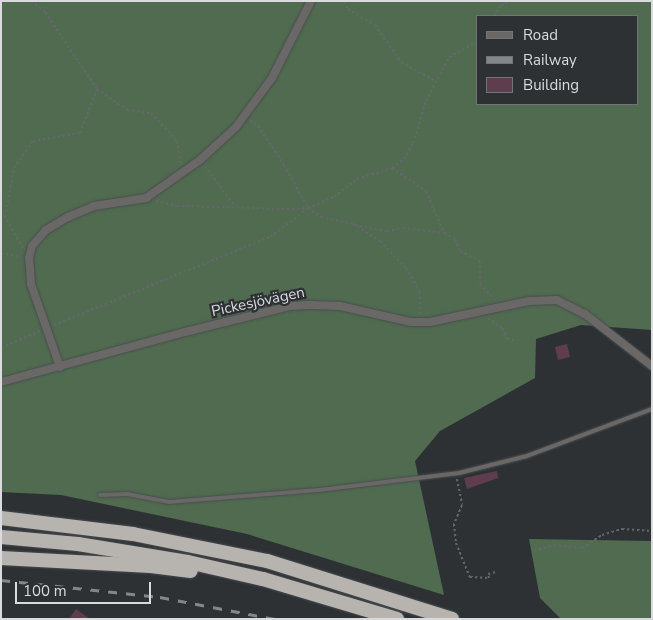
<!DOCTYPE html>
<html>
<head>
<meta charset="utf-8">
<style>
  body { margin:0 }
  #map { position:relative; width:653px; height:620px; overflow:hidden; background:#2d3134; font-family:"Nunito Sans",sans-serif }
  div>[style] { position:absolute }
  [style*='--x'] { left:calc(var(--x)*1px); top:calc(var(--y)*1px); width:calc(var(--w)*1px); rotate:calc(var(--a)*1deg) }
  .forest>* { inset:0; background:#506b4f }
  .building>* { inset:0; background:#5e3d4f }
  .path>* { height:2px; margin-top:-1px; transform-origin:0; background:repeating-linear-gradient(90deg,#63676a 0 2.5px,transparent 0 5px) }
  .roads { filter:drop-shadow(0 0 1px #494c4f) drop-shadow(0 0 1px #494c4f) }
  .service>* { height:4px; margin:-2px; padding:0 2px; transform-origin:2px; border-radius:2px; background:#696866 }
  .minor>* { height:8px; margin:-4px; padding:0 4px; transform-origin:4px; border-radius:4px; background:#696866 }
  .motorway>* { height:14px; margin:-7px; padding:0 7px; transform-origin:7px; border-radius:7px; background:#b7b4af }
  .rail>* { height:2.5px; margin-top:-1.25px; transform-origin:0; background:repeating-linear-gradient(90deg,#84878a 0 9px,transparent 0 18px) }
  span { translate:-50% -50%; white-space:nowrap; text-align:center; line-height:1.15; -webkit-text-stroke:4.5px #2d3134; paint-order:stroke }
  .street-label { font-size:15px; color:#d9dbdd }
  .frame { position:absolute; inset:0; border:2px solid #d9dbdd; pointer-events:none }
  .legend { position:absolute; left:476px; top:15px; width:162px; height:90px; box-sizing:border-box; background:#2d3134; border:1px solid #727578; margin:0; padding:6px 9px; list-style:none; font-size:15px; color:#d9dbdd }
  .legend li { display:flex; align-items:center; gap:10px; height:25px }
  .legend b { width:25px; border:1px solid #727578 }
  .scale { position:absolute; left:15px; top:582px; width:136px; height:22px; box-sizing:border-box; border:2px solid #d9dbdd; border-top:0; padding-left:6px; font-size:15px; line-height:18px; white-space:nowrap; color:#d9dbdd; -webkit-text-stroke:4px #2d3134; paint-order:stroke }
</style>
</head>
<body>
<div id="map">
  <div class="forest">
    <i style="clip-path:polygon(evenodd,1px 1px,652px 1px,652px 330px,581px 325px,536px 339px,535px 378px,440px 431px,415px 461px,444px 595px,247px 534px,61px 495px,1px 492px,1px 1px,477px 16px,637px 16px,637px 104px,477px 104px,477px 16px)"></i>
    <i style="clip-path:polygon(529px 539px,652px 541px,652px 619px,561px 619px,540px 598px)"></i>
  </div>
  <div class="building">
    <i style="clip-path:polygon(567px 344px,570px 357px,558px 360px,555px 347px)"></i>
    <i style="clip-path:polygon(497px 471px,498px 478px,467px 489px,464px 478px)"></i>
    <i style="clip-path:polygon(76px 609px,90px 619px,69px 619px)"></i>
  </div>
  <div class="path">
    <i style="--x:344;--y:1;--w:9;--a:63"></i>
    <i style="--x:348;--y:9;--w:31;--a:31"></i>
    <i style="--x:375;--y:25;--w:45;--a:54.9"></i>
    <i style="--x:401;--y:62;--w:39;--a:29"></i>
    <i style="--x:573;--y:1;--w:20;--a:0"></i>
    <i style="--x:494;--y:16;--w:13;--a:-58"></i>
    <i style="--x:501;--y:5;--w:10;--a:-24"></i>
    <i style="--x:97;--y:89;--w:37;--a:35"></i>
    <i style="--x:127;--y:110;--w:24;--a:7"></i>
    <i style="--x:151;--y:113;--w:38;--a:47"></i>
    <i style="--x:177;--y:141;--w:23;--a:80"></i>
    <i style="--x:250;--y:120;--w:10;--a:37"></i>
    <i style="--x:258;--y:126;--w:47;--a:56.3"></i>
    <i style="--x:284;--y:165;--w:49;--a:60.8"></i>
    <i style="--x:205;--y:166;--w:49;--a:53.4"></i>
    <i style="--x:392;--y:168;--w:41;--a:34.1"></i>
    <i style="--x:426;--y:191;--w:46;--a:66.8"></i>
    <i style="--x:444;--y:233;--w:13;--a:29"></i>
    <i style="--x:455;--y:239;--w:13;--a:67"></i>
    <i style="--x:460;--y:251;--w:22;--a:27"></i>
    <i style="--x:480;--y:261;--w:23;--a:90"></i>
    <i style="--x:480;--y:284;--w:22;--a:47"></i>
    <i style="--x:156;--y:201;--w:22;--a:13"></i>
    <i style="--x:177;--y:206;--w:115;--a:1.5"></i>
    <i style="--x:292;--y:209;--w:16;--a:-4"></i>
    <i style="--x:308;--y:208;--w:28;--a:-23"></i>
    <i style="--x:334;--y:197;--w:29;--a:-38"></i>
    <i style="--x:357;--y:179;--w:37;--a:-17"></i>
    <i style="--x:392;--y:168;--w:15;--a:-37"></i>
    <i style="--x:404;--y:159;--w:18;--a:-61"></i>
    <i style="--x:413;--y:143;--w:44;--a:-72.8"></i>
    <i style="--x:426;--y:101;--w:50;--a:-62.4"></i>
    <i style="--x:449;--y:57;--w:32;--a:-28"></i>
    <i style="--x:355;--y:225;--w:33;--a:11"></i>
    <i style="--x:387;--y:231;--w:16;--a:-11"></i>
    <i style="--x:403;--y:228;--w:41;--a:7"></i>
    <i style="--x:23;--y:248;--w:36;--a:-120"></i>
    <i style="--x:5;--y:217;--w:50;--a:-79.6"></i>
    <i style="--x:14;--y:168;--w:33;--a:-55"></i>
    <i style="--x:33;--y:141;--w:48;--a:-9.7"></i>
    <i style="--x:80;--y:133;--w:47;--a:-68.9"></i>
    <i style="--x:97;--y:89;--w:93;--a:-124"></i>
    <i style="--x:45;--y:12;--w:17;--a:-140"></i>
    <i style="--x:1;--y:253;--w:20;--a:11"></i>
    <i style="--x:488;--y:318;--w:17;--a:36"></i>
    <i style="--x:502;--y:328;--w:12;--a:66"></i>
    <i style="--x:507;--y:339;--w:12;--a:9"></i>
    <i style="--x:54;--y:325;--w:233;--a:-22.2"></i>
    <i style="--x:270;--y:237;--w:48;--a:-37.3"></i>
    <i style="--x:308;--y:208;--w:16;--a:35"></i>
    <i style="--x:321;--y:217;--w:33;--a:12"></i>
    <i style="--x:353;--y:224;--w:32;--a:32"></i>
    <i style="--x:380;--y:241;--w:37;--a:46"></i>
    <i style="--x:406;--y:268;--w:28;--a:60"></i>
    <i style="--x:420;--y:292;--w:22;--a:90"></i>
    <i style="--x:1;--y:348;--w:43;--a:-23.6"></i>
    <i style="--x:457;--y:479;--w:26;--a:79"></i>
    <i style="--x:462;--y:505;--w:21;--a:113"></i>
    <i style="--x:454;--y:524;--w:19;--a:84"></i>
    <i style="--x:456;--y:543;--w:37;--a:68"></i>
    <i style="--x:470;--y:577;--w:19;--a:3"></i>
    <i style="--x:489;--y:578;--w:4;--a:-104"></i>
    <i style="--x:488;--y:574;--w:8;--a:-14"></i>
    <i style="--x:534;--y:551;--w:21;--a:-17"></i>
    <i style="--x:554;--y:545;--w:28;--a:6"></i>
    <i style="--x:582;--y:548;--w:24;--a:-33"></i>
    <i style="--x:602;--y:535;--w:21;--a:-17"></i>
    <i style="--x:622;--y:529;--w:30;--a:4"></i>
  </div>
  <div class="roads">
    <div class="service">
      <i style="--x:100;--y:495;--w:27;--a:-2"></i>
      <i style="--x:127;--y:494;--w:43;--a:10.8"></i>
      <i style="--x:169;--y:502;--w:150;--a:-4.6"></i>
      <i style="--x:319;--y:490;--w:141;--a:-6.9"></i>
      <i style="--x:459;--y:473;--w:70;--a:-14"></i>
      <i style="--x:527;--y:456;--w:134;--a:-20.6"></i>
    </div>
    <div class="minor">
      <i style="--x:60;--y:367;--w:88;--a:-109.3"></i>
      <i style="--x:31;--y:284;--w:26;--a:-94"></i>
      <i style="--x:29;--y:258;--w:12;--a:-76"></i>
      <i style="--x:32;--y:246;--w:21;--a:-49"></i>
      <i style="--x:46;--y:230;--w:26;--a:-31"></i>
      <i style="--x:68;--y:217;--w:28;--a:-23"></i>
      <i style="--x:94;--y:206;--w:53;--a:-8.7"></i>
      <i style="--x:146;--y:198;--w:66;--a:-35.1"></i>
      <i style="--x:200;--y:160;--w:49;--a:-42.5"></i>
      <i style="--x:236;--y:127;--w:61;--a:-53.7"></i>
      <i style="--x:272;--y:78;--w:86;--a:-63.1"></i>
      <i style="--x:1;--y:382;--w:191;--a:-15.2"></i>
      <i style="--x:185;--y:332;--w:108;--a:-13.9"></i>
      <i style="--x:290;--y:306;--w:22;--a:-3"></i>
      <i style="--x:312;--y:305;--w:28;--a:2"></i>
      <i style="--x:340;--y:306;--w:73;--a:12.7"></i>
      <i style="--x:411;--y:322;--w:19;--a:0"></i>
      <i style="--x:430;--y:322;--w:101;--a:-12"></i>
      <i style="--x:529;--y:301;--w:28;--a:-2"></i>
      <i style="--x:557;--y:300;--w:31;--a:27"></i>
      <i style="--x:585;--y:314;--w:85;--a:37.8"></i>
    </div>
    <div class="motorway">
      <i style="--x:1;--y:518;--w:133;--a:6.9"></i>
      <i style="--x:133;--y:534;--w:137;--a:11.4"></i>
      <i style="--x:267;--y:561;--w:194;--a:17.4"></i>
      <i style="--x:1;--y:537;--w:77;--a:5.2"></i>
      <i style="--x:78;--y:544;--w:111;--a:9.3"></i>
      <i style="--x:188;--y:562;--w:77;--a:12.8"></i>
      <i style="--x:263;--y:579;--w:140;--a:16.6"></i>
      <i style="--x:1;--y:558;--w:150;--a:3.1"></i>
      <i style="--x:151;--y:566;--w:40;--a:7.1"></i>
    </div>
  </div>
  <div class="rail">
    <i style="--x:1;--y:580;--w:160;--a:6.1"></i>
    <i style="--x:160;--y:597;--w:117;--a:10.8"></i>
  </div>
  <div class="street-label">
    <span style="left:258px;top:302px;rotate:-12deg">Pickesjövägen</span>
  </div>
  <div class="frame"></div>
  <ul class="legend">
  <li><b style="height:6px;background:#696866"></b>Road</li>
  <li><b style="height:6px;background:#84878a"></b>Railway</li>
  <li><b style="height:14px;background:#5e3d4f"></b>Building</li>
  </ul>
  <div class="scale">100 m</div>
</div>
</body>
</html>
